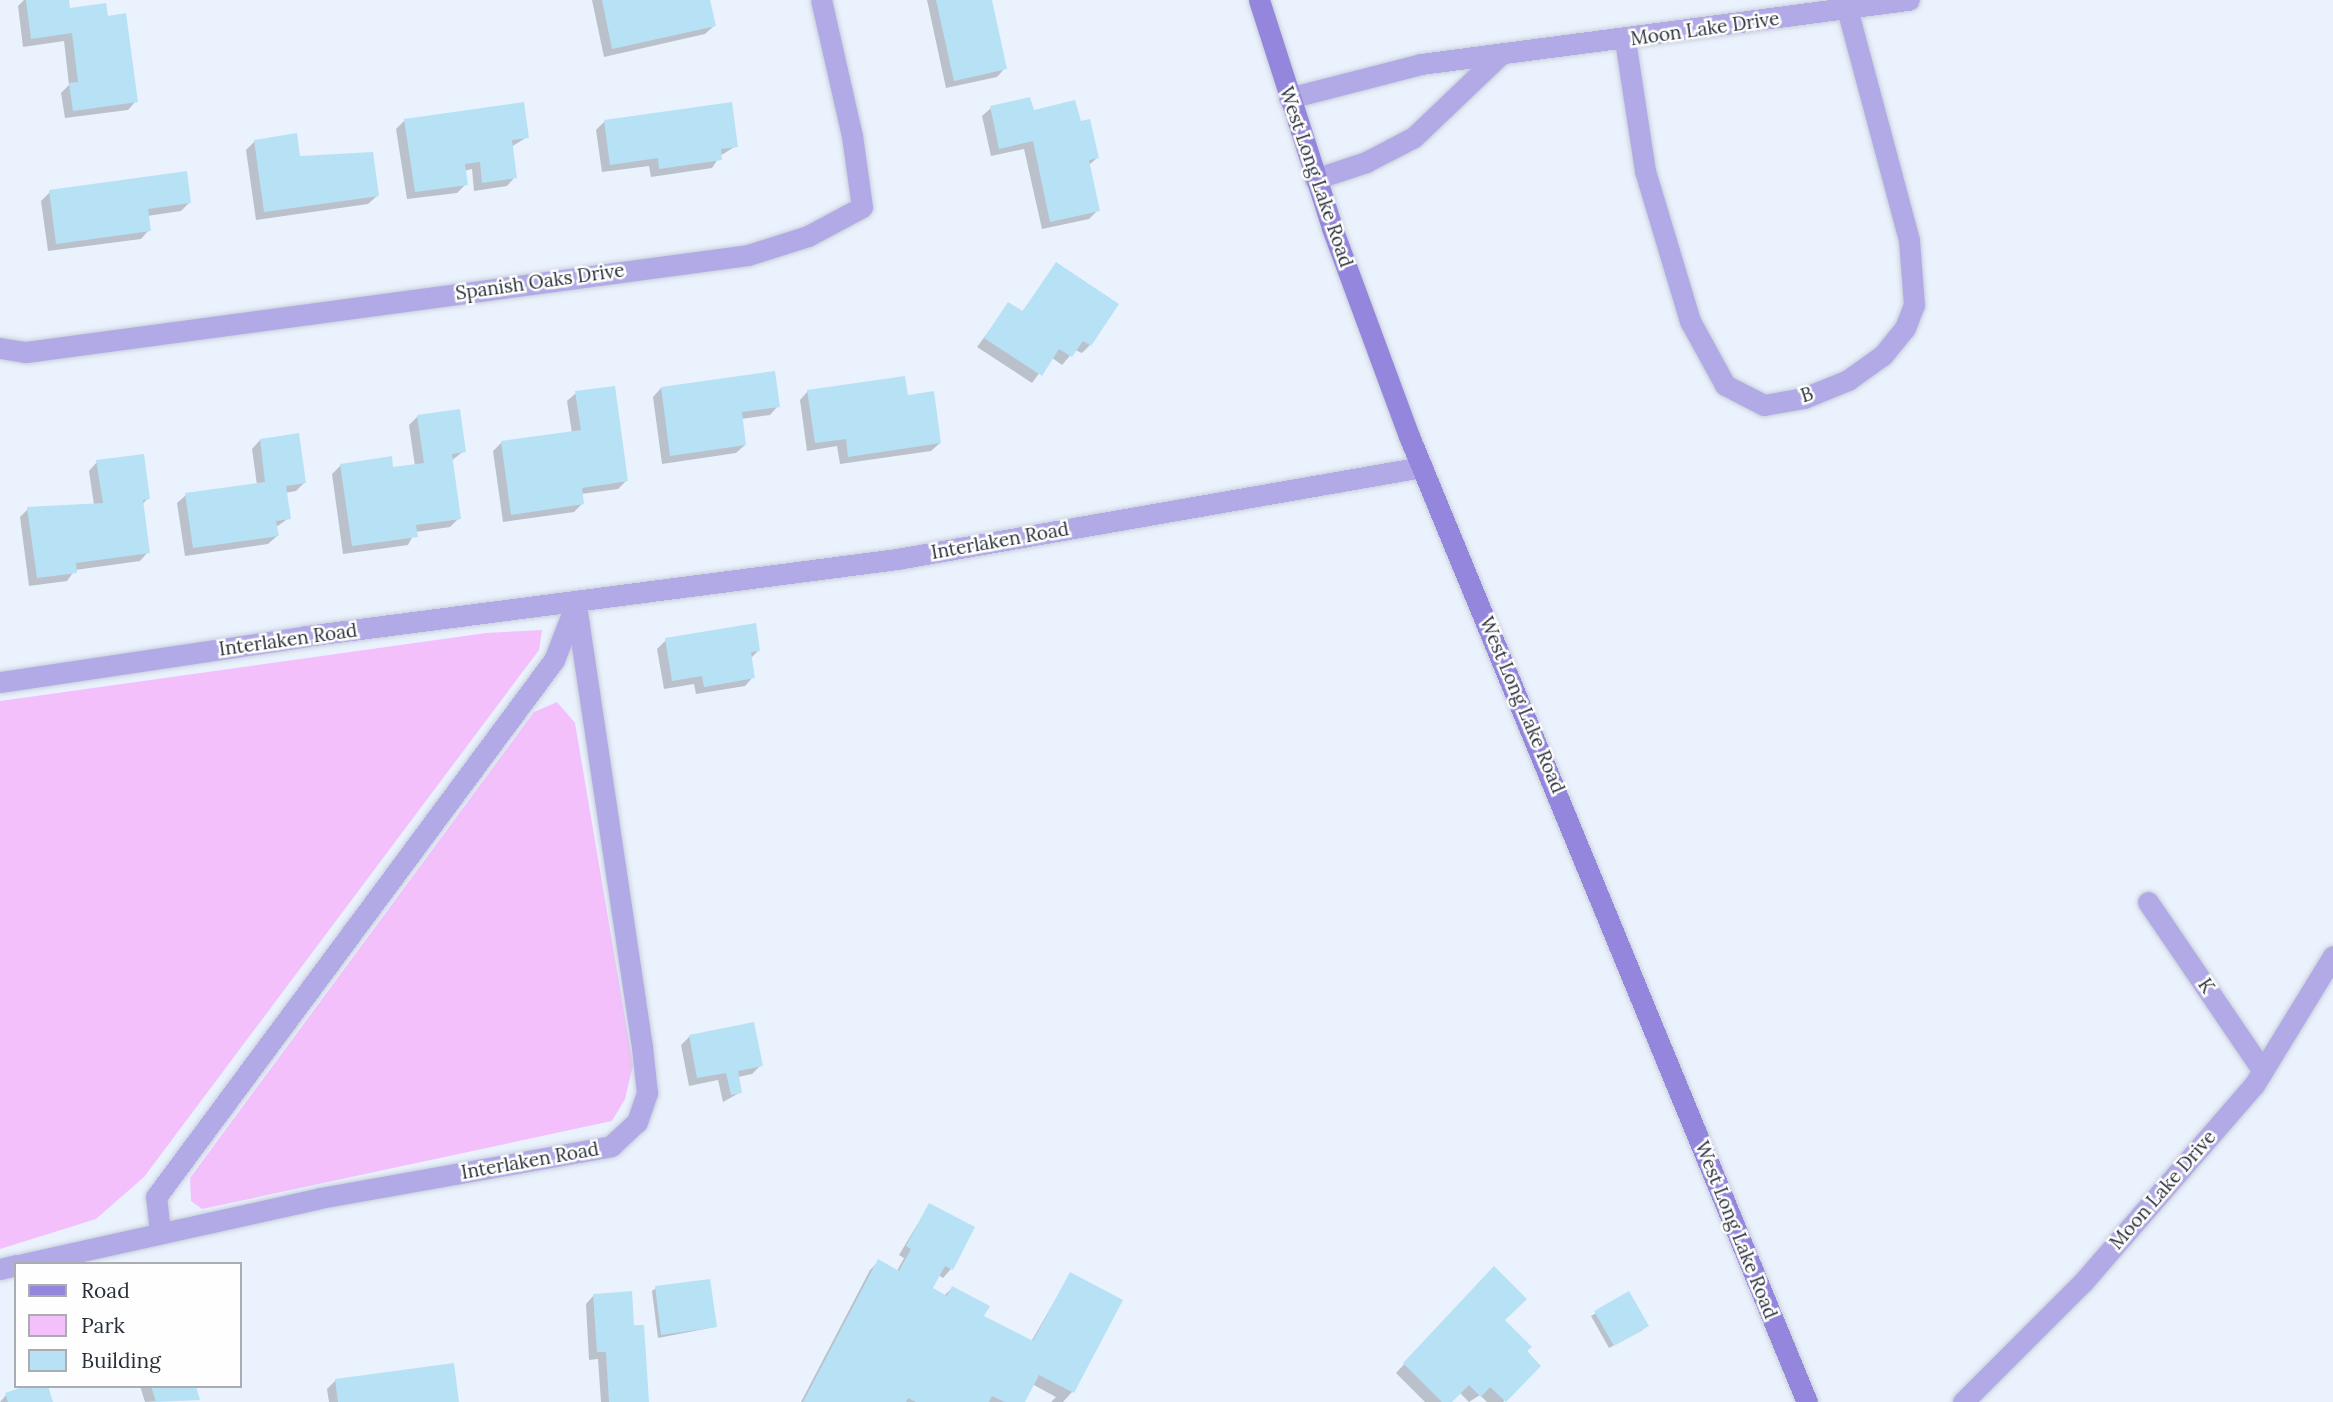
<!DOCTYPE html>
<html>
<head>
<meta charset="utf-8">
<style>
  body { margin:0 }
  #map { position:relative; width:2333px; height:1402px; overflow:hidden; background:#eaf2fd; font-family:Lora,serif }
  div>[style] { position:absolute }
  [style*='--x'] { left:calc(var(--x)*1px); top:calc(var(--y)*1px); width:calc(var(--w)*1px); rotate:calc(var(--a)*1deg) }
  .green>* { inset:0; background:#f3c0fc }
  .shadow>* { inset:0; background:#0003 }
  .building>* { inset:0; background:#b7e2f6 }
  .roads { filter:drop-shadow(0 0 2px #c7cfda) drop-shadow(0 0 2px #c7cfda) }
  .street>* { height:21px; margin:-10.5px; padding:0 10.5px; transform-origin:10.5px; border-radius:10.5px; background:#b1aae6 }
  .secondary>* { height:21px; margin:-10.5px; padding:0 10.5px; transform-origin:10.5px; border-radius:10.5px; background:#9485dd }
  span { translate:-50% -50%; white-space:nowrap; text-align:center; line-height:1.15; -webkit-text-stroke:5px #fefefe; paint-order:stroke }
  .street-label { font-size:19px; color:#29303a }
  .legend { position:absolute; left:14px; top:1262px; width:228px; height:126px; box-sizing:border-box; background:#fefefe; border:2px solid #a9acb0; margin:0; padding:9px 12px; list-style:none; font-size:21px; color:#29303a }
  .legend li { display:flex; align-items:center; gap:14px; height:35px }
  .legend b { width:35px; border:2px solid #a9acb0 }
</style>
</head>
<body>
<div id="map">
  <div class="green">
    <i style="clip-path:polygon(542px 630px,539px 650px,144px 1177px,96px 1219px,0 1249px,0 701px,486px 633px)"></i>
    <i style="clip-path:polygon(557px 702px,575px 723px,633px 1065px,625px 1099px,612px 1121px,202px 1209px,191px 1201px,190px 1178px,534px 712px)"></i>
  </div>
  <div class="shadow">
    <i style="clip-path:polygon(24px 0,67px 0,69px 10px,136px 101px,128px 110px,65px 118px,61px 93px,69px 85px,64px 41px,23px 47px,18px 6px)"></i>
    <i style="clip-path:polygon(592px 0,708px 0,714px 26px,705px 34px,604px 57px)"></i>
    <i style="clip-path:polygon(927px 0,990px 0,1005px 68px,997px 77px,946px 88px)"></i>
    <i style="clip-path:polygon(991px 108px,1032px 112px,1097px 158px,1088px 166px,1098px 210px,1089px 219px,1042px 229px,1024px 149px,991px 156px,982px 116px)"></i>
    <i style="clip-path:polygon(405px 120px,527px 137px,511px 147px,515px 177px,507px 186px,474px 191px,472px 169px,464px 171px,466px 184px,457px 193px,407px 199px,396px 129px)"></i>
    <i style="clip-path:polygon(604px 122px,736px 146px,720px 156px,712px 168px,651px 177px,649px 166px,602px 172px,596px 130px)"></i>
    <i style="clip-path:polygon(255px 141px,299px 158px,377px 196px,368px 204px,256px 220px,246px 150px)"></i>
    <i style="clip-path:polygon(50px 192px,189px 203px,181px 211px,147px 216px,149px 230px,141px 239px,48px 251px,41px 201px)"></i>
    <i style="clip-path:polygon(1056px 264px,1090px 345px,1082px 353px,1075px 350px,1062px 365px,1051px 357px,1032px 383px,977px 347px,1009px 304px,1022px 312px)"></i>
    <i style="clip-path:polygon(661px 388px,778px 406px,770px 415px,741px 419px,745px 445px,736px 453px,662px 464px,653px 397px)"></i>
    <i style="clip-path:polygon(808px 391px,940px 443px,931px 451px,840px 464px,837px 446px,807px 451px,800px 400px)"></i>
    <i style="clip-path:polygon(576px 393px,626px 481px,618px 489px,581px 494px,582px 504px,574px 512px,503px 522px,493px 451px,502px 442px,572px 433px,567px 401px)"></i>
    <i style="clip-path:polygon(418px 416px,464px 451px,451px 461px,459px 518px,450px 527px,415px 532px,408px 545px,343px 554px,332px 474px,341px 465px,392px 469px,415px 466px,409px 425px)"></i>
    <i style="clip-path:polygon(260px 440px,304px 483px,296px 491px,285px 493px,289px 518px,276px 527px,277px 536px,268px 544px,185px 556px,177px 503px,186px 495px,257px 485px,252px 449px)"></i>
    <i style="clip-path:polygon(97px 462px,148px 498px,142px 505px,148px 552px,140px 561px,75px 570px,67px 581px,29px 586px,20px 517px,28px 509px,94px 505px,89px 471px)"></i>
    <i style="clip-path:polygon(666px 640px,759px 650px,750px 659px,753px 677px,745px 686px,696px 694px,694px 684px,664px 689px,657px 649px)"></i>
    <i style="clip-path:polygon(690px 1036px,761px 1065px,752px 1074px,738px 1077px,741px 1092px,723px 1102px,718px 1080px,689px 1086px,681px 1045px)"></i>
    <i style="clip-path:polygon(929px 1205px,973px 1228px,951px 1269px,943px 1278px,938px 1275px,931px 1289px,944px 1296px,952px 1288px,982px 1316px,1031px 1342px,1070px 1274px,1120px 1301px,1072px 1392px,1063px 1402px,1051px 1402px,1056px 1397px,1032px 1384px,1023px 1402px,801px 1402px,870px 1270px,878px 1262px,897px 1271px,904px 1258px,899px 1255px)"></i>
    <i style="clip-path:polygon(1494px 1268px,1503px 1320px,1539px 1366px,1503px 1402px,1487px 1402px,1480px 1395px,1469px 1402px,1459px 1392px,1450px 1402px,1425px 1402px,1396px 1373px)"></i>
    <i style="clip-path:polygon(656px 1288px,715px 1327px,658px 1338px,652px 1291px)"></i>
    <i style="clip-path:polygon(1629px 1294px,1643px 1330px,1609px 1348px,1591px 1316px)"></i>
    <i style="clip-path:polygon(594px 1295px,633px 1327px,647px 1402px,601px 1402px,598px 1359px,589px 1360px,586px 1304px)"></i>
    <i style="clip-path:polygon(336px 1380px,457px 1402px,329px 1402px,327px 1389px)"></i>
    <i style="clip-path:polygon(140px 1386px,194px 1386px,198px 1399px,145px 1402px)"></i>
    <i style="clip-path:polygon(6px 1395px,51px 1402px,0 1402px)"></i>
  </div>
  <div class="building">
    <i style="clip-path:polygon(26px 0,69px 0,70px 8px,106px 3px,108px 16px,126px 13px,138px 102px,73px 111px,69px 83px,78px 82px,72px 33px,31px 39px)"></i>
    <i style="clip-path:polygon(602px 0,710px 0,716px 26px,612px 49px)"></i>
    <i style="clip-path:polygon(936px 0,992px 0,1007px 69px,954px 81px)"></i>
    <i style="clip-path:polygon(1030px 97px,1034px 110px,1075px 100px,1081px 121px,1090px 119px,1099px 158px,1089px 160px,1100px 211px,1050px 222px,1033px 141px,999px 149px,990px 106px)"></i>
    <i style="clip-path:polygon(524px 102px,529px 138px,512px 140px,517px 178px,482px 183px,480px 162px,465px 164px,468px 185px,415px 192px,404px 119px)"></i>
    <i style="clip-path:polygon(732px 102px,738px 147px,721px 149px,722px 160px,659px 169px,658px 158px,610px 165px,604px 120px)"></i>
    <i style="clip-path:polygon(297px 133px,300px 156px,373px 152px,379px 196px,264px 212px,254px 140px)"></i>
    <i style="clip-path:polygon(187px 171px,191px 203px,148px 209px,151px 231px,56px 244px,49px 190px)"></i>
    <i style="clip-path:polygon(1056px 262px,1119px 304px,1091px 346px,1083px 341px,1072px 357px,1059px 349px,1042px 376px,984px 338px,1008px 302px,1023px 311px)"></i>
    <i style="clip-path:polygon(775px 371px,780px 407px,742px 412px,746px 445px,670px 456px,661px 387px)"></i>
    <i style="clip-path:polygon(905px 376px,908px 395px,934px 391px,941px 443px,848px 457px,846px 439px,815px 443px,807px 390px)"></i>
    <i style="clip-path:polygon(615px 386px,628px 481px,582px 488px,584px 504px,511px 515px,501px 441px,581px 430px,575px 391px)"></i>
    <i style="clip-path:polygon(460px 409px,466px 452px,452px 454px,461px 519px,416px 525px,418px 537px,352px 546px,340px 464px,392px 456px,393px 467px,424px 463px,417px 415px)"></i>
    <i style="clip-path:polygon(299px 433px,306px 483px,286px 486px,291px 519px,276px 521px,279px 536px,193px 548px,185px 493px,265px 482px,260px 439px)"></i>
    <i style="clip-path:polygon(144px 454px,150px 499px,143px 500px,150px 553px,76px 563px,77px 573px,37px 578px,27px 507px,103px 503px,96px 460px)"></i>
    <i style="clip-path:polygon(756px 623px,760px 651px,751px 652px,755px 678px,704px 687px,702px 676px,672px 681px,665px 638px)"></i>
    <i style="clip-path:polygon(754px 1022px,763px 1066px,738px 1071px,742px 1093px,731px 1095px,726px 1073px,697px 1078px,689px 1035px)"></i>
    <i style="clip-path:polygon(929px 1203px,975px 1227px,953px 1270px,945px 1266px,933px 1288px,947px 1296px,952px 1286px,990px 1306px,984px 1316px,1033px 1341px,1070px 1272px,1123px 1300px,1074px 1393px,1039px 1375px,1025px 1402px,1005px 1402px,992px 1396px,989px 1402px,916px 1402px,908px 1398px,906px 1402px,803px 1402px,878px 1259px,899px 1271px,911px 1249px,906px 1246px)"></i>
    <i style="clip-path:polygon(1494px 1266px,1527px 1299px,1505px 1320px,1532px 1347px,1527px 1351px,1541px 1366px,1506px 1402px,1490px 1387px,1481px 1397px,1469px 1385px,1452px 1402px,1442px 1402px,1403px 1363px)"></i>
    <i style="clip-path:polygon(710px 1279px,717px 1327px,661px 1335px,655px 1286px)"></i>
    <i style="clip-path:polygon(632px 1291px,634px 1325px,644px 1325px,649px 1402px,609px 1402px,606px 1352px,597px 1352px,593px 1294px)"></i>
    <i style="clip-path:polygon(1629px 1291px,1649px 1326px,1614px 1346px,1594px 1311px)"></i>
    <i style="clip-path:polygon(454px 1363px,459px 1402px,338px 1402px,335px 1379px)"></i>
    <i style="clip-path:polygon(25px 1386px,48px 1386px,53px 1402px,8px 1402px,5px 1393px)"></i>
    <i style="clip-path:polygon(151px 1386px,196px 1386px,200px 1400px,156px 1402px)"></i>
  </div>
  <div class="roads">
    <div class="street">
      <i style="--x:1625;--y:40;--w:133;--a:81.3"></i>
      <i style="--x:1645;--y:171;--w:157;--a:73.3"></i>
      <i style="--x:1690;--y:321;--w:73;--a:61.3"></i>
      <i style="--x:1725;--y:385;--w:44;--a:27.1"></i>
      <i style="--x:1764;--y:405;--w:41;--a:-9.9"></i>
      <i style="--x:1804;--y:398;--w:48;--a:-22.2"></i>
      <i style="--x:1848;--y:380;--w:43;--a:-35.5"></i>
      <i style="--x:1883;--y:355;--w:35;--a:-51"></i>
      <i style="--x:1905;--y:328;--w:25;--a:-69"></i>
      <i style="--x:1914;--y:305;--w:65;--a:-94.4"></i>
      <i style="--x:1909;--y:240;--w:239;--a:-105"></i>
      <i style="--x:1289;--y:98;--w:136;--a:-14.4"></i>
      <i style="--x:1421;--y:64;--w:492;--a:-7.5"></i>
      <i style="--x:1315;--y:179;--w:54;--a:-18.4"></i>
      <i style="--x:1366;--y:162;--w:54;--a:-27.5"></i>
      <i style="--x:1414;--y:137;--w:120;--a:-43.7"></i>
      <i style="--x:0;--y:348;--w:26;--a:9"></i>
      <i style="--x:26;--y:352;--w:728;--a:-7.65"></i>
      <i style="--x:748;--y:255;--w:63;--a:-17.6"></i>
      <i style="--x:808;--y:236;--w:61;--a:-28.2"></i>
      <i style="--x:862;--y:207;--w:72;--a:-98"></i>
      <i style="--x:852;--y:136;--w:139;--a:-102.8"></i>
      <i style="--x:0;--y:682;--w:309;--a:-8.5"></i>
      <i style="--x:306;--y:636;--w:596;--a:-7.42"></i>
      <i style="--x:897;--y:559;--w:533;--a:-9.94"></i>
      <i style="--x:2148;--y:902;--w:204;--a:55.8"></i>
      <i style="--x:160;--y:1233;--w:36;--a:-96"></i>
      <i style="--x:156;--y:1197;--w:668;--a:-53.46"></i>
      <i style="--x:554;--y:660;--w:58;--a:-68.7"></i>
      <i style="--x:23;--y:1264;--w:304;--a:-12.5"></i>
      <i style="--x:320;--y:1198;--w:296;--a:-10.1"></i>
      <i style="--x:611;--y:1146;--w:35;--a:-43"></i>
      <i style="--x:637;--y:1122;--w:31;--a:-71"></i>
      <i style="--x:647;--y:1093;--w:46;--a:-96.2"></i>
      <i style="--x:642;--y:1047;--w:448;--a:-98.5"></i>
      <i style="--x:0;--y:1269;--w:16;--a:-14"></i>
      <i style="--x:1963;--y:1402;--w:171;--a:-45"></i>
      <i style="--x:2084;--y:1281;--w:259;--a:-49.1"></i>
      <i style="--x:2254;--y:1085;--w:151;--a:-58.5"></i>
    </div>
    <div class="secondary">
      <i style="--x:1259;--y:0;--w:239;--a:72.2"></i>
      <i style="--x:1332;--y:228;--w:222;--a:69.7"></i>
      <i style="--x:1409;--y:436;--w:1045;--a:67.61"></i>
    </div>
  </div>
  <div class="street-label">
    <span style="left:1705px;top:29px;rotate:-8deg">Moon Lake Drive</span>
    <span style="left:1316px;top:177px;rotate:71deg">West Long Lake Road</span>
    <span style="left:540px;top:282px;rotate:-8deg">Spanish Oaks Drive</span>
    <span style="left:1807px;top:395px;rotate:-18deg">B</span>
    <span style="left:1000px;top:541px;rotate:-10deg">Interlaken Road</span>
    <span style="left:288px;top:640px;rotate:-8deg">Interlaken Road</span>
    <span style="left:1522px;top:705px;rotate:67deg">West Long Lake Road</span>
    <span style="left:2206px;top:986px;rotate:56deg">K</span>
    <span style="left:530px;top:1161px;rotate:-10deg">Interlaken Road</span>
    <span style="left:2163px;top:1190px;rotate:-49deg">Moon Lake Drive</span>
    <span style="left:1736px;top:1230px;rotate:68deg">West Long Lake Road</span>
  </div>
  <ul class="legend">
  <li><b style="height:9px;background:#9485dd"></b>Road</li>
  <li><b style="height:19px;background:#f3c0fc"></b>Park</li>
  <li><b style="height:19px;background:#b7e2f6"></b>Building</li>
  </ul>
</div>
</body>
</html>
